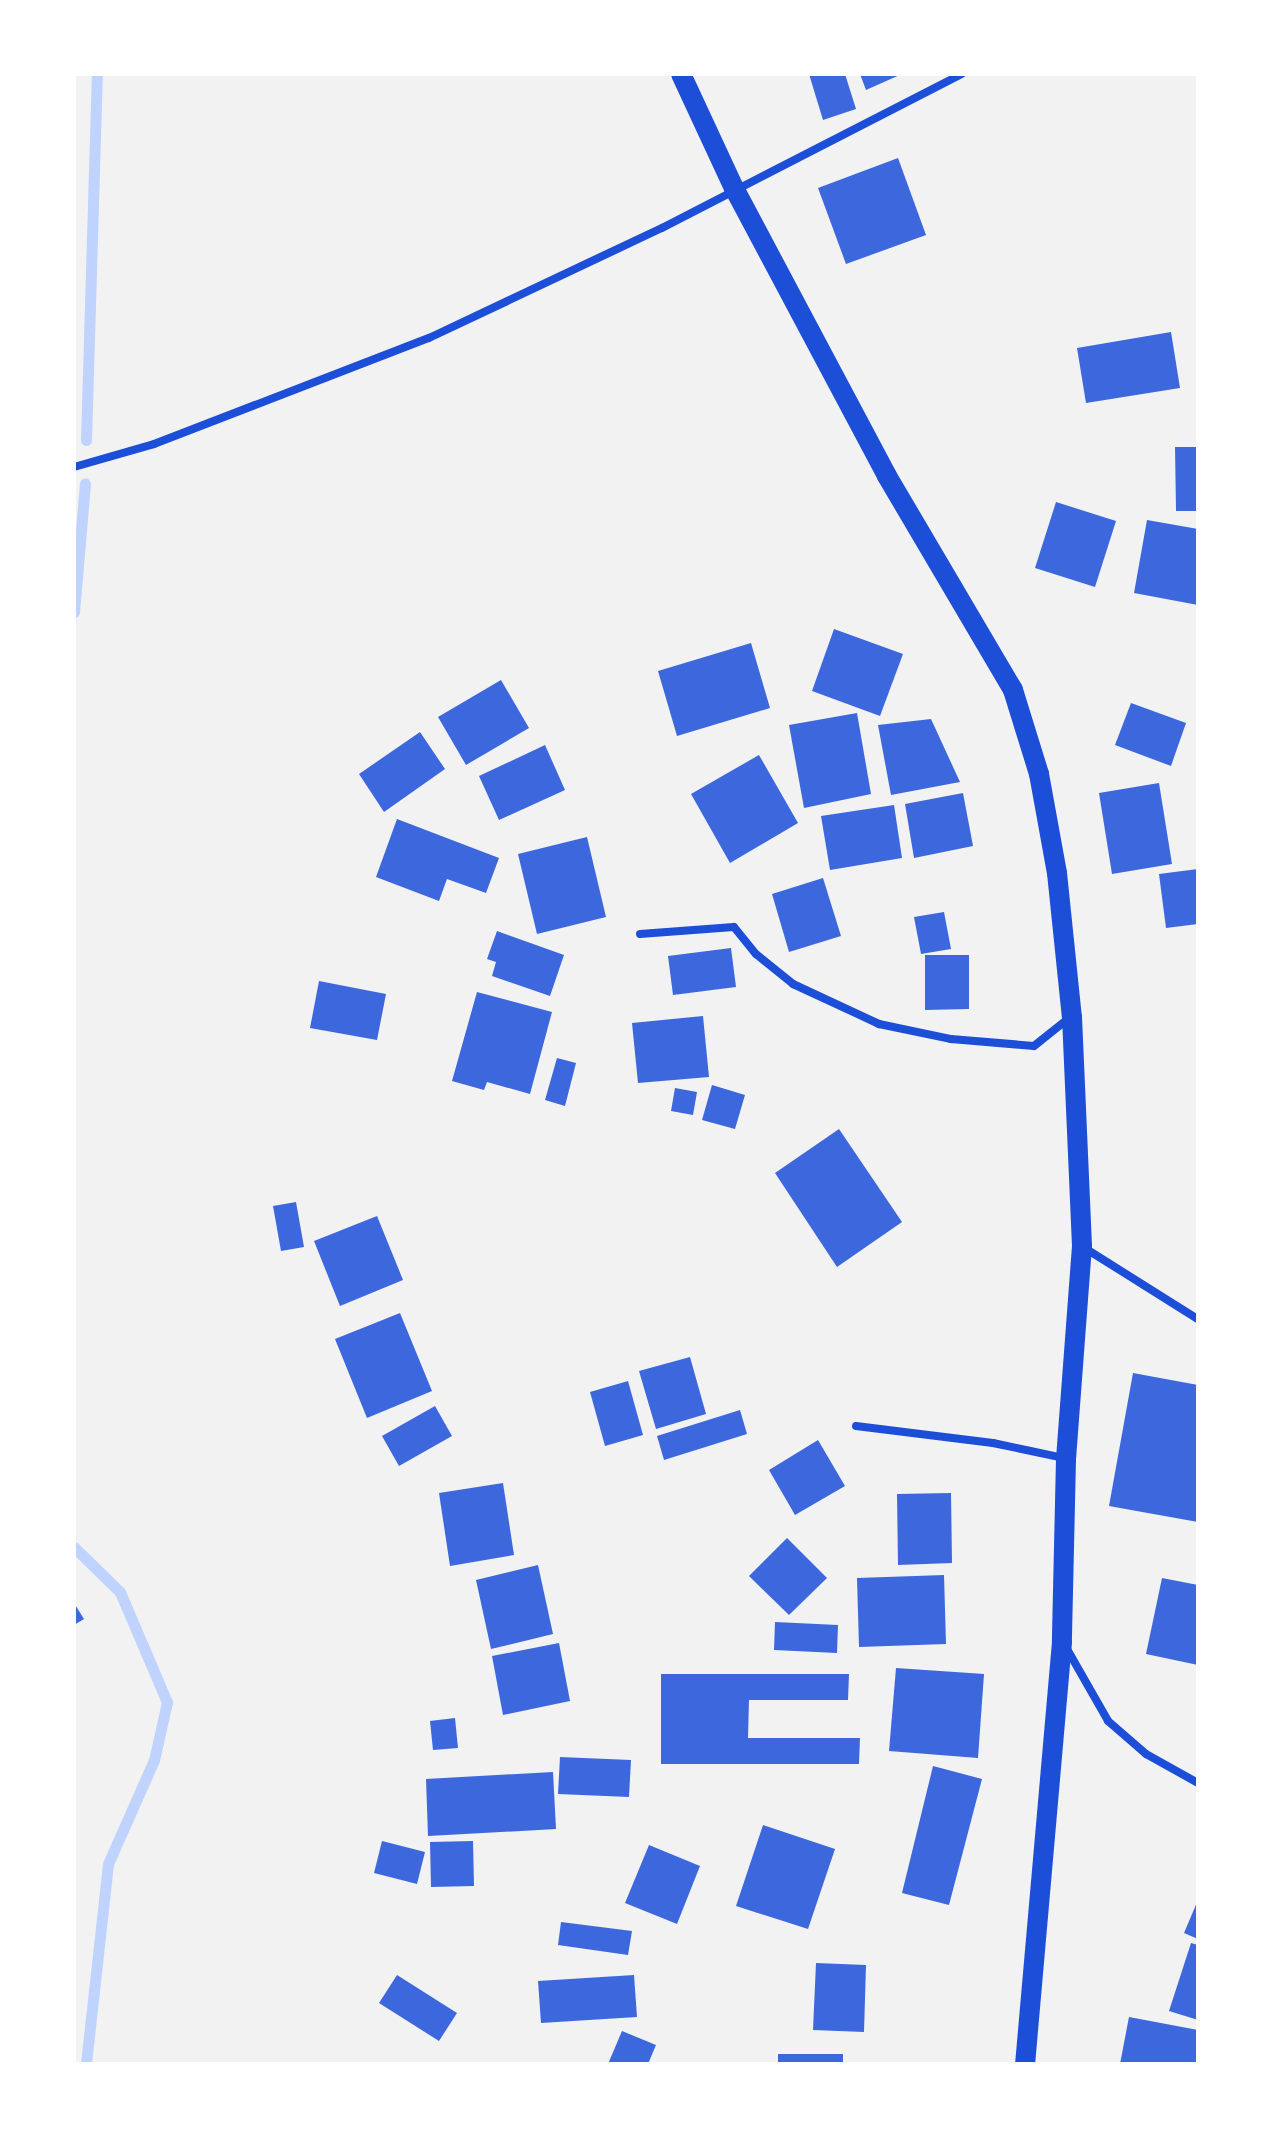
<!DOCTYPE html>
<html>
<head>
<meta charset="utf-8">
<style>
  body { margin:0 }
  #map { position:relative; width:1272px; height:2138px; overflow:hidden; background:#f2f2f2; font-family:Bitter,serif }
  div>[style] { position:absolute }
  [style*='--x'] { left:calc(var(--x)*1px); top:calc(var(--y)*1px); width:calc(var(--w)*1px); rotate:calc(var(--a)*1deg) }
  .stream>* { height:11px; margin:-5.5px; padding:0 5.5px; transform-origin:5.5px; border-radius:5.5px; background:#bfd3fe }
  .building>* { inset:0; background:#3d67dc }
  .minor>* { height:8px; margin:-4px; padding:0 4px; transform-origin:4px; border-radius:4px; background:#1d4ed8 }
  .primary>* { height:20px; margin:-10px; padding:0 10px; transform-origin:10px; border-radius:10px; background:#1d4ed8 }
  span { translate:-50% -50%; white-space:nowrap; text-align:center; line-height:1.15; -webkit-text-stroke:6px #fff; paint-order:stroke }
  .frame { position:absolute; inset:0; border:76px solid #fff; pointer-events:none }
</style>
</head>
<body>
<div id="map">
  <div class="stream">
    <i style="--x:86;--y:440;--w:366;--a:-88.3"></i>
    <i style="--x:74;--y:612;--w:129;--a:-85.1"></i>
    <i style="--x:74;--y:1547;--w:64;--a:44.4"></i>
    <i style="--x:120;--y:1592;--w:120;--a:66.9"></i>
    <i style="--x:167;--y:1702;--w:59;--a:102.6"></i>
    <i style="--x:154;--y:1760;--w:114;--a:113.9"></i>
    <i style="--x:108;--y:1864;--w:201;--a:96.3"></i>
  </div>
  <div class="building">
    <i style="clip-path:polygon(809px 74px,845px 74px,856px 109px,823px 120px)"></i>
    <i style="clip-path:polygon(860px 74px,902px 74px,866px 90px)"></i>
    <i style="clip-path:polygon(898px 158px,926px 235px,846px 264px,818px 188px)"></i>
    <i style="clip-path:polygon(1171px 332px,1180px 388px,1086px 403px,1077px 348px)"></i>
    <i style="clip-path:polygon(1175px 447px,1198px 447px,1198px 511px,1176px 511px)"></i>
    <i style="clip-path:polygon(1056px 502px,1116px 521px,1095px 587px,1035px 568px)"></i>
    <i style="clip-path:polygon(1147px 520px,1198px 529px,1198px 605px,1134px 593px)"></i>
    <i style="clip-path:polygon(834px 629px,903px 654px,880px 716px,812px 691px)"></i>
    <i style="clip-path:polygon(751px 643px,770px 708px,677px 736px,658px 671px)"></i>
    <i style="clip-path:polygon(501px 680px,529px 728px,466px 765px,438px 717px)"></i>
    <i style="clip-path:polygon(1131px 703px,1186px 723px,1171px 766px,1115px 745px)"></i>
    <i style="clip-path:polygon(857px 713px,871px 794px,804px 808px,789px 725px)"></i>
    <i style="clip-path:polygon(931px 719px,960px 782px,891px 795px,878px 725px)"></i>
    <i style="clip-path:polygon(420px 732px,445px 769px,384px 812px,359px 774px)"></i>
    <i style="clip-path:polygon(545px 745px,565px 790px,499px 820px,479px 776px)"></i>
    <i style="clip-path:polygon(759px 755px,798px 823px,730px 863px,691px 794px)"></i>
    <i style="clip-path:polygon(1159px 783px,1172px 864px,1112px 874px,1099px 793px)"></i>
    <i style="clip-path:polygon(963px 793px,973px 846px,914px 858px,905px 804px)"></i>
    <i style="clip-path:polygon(894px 805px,902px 858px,830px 870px,821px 816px)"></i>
    <i style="clip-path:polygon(397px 819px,499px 858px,486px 893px,447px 879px,439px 901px,376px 877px)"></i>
    <i style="clip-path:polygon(587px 837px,606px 917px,537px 934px,518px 854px)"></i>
    <i style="clip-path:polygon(1198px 869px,1198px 924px,1166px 928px,1159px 874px)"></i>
    <i style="clip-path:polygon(823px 878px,841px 936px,789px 952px,772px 894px)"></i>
    <i style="clip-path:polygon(944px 912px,951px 949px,921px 954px,914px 917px)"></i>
    <i style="clip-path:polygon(497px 931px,564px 955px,550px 996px,492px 976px,496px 962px,487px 959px)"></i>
    <i style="clip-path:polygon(731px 948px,736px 987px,673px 995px,668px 956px)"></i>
    <i style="clip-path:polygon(925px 955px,969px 955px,969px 1009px,925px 1010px)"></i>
    <i style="clip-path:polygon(319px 981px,386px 994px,377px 1040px,310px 1028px)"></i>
    <i style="clip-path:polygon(477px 992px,552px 1012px,530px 1094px,487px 1082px,484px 1090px,452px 1081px)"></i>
    <i style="clip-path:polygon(703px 1016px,709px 1077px,638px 1083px,632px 1023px)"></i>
    <i style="clip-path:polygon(557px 1058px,576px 1063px,565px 1106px,545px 1100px)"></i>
    <i style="clip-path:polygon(712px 1085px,745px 1095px,735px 1129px,702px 1120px)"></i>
    <i style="clip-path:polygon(675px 1088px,697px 1092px,693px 1115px,671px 1111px)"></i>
    <i style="clip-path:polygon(839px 1129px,902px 1222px,837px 1267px,775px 1173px)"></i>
    <i style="clip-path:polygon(296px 1202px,304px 1247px,281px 1251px,273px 1206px)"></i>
    <i style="clip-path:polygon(377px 1216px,403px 1280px,340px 1306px,314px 1241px)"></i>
    <i style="clip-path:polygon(400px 1313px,432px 1391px,367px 1418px,335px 1339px)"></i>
    <i style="clip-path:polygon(690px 1357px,706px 1414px,656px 1429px,639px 1371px)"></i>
    <i style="clip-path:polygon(1133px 1373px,1198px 1385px,1198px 1522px,1109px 1506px)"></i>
    <i style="clip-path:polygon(628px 1381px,643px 1435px,605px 1446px,590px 1392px)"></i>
    <i style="clip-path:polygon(435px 1406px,452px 1436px,399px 1466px,382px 1436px)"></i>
    <i style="clip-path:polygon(740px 1410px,747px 1434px,664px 1460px,657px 1436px)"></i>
    <i style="clip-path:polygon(818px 1440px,845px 1486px,795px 1515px,769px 1470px)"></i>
    <i style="clip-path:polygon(503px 1483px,514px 1555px,450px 1566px,439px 1493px)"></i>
    <i style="clip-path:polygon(951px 1493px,952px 1563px,898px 1565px,897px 1494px)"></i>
    <i style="clip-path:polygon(787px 1538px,827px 1578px,789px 1615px,749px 1576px)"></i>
    <i style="clip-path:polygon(538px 1565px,553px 1634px,491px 1649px,476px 1580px)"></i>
    <i style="clip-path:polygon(944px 1575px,946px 1644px,859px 1647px,857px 1578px)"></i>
    <i style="clip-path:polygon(1162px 1578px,1198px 1585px,1198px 1665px,1146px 1654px)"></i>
    <i style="clip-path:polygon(74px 1603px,84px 1619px,74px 1625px)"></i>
    <i style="clip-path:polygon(775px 1622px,838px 1625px,837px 1653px,774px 1650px)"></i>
    <i style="clip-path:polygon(559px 1643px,570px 1701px,503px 1715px,492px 1656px)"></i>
    <i style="clip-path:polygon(896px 1668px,984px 1674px,978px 1758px,889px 1751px)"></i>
    <i style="clip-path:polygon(661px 1674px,849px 1674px,848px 1700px,749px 1700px,748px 1738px,860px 1738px,859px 1764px,661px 1764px)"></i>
    <i style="clip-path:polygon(455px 1718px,458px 1748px,433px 1750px,430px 1721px)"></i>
    <i style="clip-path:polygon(560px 1757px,631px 1760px,629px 1797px,558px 1794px)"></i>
    <i style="clip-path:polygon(933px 1766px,982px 1779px,949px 1905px,902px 1893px)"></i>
    <i style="clip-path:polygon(553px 1772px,556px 1829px,428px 1836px,426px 1779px)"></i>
    <i style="clip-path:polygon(763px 1825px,835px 1849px,808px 1929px,736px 1906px)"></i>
    <i style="clip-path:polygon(382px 1841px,425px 1852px,417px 1884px,374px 1873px)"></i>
    <i style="clip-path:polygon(473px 1841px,474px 1886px,431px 1887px,430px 1842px)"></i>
    <i style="clip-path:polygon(649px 1845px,700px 1866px,677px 1924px,625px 1903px)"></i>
    <i style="clip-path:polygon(1198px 1900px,1198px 1939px,1184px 1933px)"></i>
    <i style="clip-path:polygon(561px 1922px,632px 1931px,628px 1955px,558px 1945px)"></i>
    <i style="clip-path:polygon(1191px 1943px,1198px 1945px,1198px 2020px,1169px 2011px)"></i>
    <i style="clip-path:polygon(816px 1963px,866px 1965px,864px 2032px,813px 2030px)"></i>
    <i style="clip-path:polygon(397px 1975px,457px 2013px,439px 2041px,379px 2003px)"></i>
    <i style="clip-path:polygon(634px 1975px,637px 2017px,541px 2023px,538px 1981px)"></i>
    <i style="clip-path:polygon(1129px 2017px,1198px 2030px,1198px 2064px,1120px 2064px)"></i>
    <i style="clip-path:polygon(622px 2031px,656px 2045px,648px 2064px,608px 2064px)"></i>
    <i style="clip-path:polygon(778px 2054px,843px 2054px,843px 2064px,778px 2064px)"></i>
  </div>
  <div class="minor">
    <i style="--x:74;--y:467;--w:83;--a:-16"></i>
    <i style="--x:154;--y:444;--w:295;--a:-21.1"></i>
    <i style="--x:429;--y:338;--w:258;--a:-25.3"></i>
    <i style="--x:662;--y:228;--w:337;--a:-27.2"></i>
    <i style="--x:640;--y:934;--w:94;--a:-4.3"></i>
    <i style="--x:734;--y:927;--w:35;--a:51"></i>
    <i style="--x:756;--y:954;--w:48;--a:39"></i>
    <i style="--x:793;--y:984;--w:95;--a:24.9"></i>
    <i style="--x:879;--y:1024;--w:74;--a:11.8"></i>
    <i style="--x:951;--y:1039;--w:83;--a:4.8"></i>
    <i style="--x:1034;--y:1046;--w:43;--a:-38.5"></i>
    <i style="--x:1083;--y:1247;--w:136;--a:32.1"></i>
    <i style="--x:856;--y:1426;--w:138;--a:7.1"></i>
    <i style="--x:993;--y:1443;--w:73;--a:11.9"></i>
    <i style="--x:1067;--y:1649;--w:83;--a:60.3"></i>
    <i style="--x:1108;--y:1721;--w:50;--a:41"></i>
    <i style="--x:1146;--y:1754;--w:60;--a:29.1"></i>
  </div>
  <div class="primary">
    <i style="--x:681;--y:74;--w:126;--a:65.1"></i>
    <i style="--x:734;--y:188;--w:326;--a:62"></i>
    <i style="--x:887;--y:476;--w:248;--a:59.5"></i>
    <i style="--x:1013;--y:690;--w:88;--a:72.8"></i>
    <i style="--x:1039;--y:774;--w:101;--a:79.7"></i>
    <i style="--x:1057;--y:873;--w:145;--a:84.1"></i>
    <i style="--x:1072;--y:1017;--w:229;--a:87.5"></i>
    <i style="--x:1082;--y:1246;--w:214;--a:94.3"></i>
    <i style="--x:1066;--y:1459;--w:183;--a:91.3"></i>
    <i style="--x:1062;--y:1642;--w:424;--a:95"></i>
  </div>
  <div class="frame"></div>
</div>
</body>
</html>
